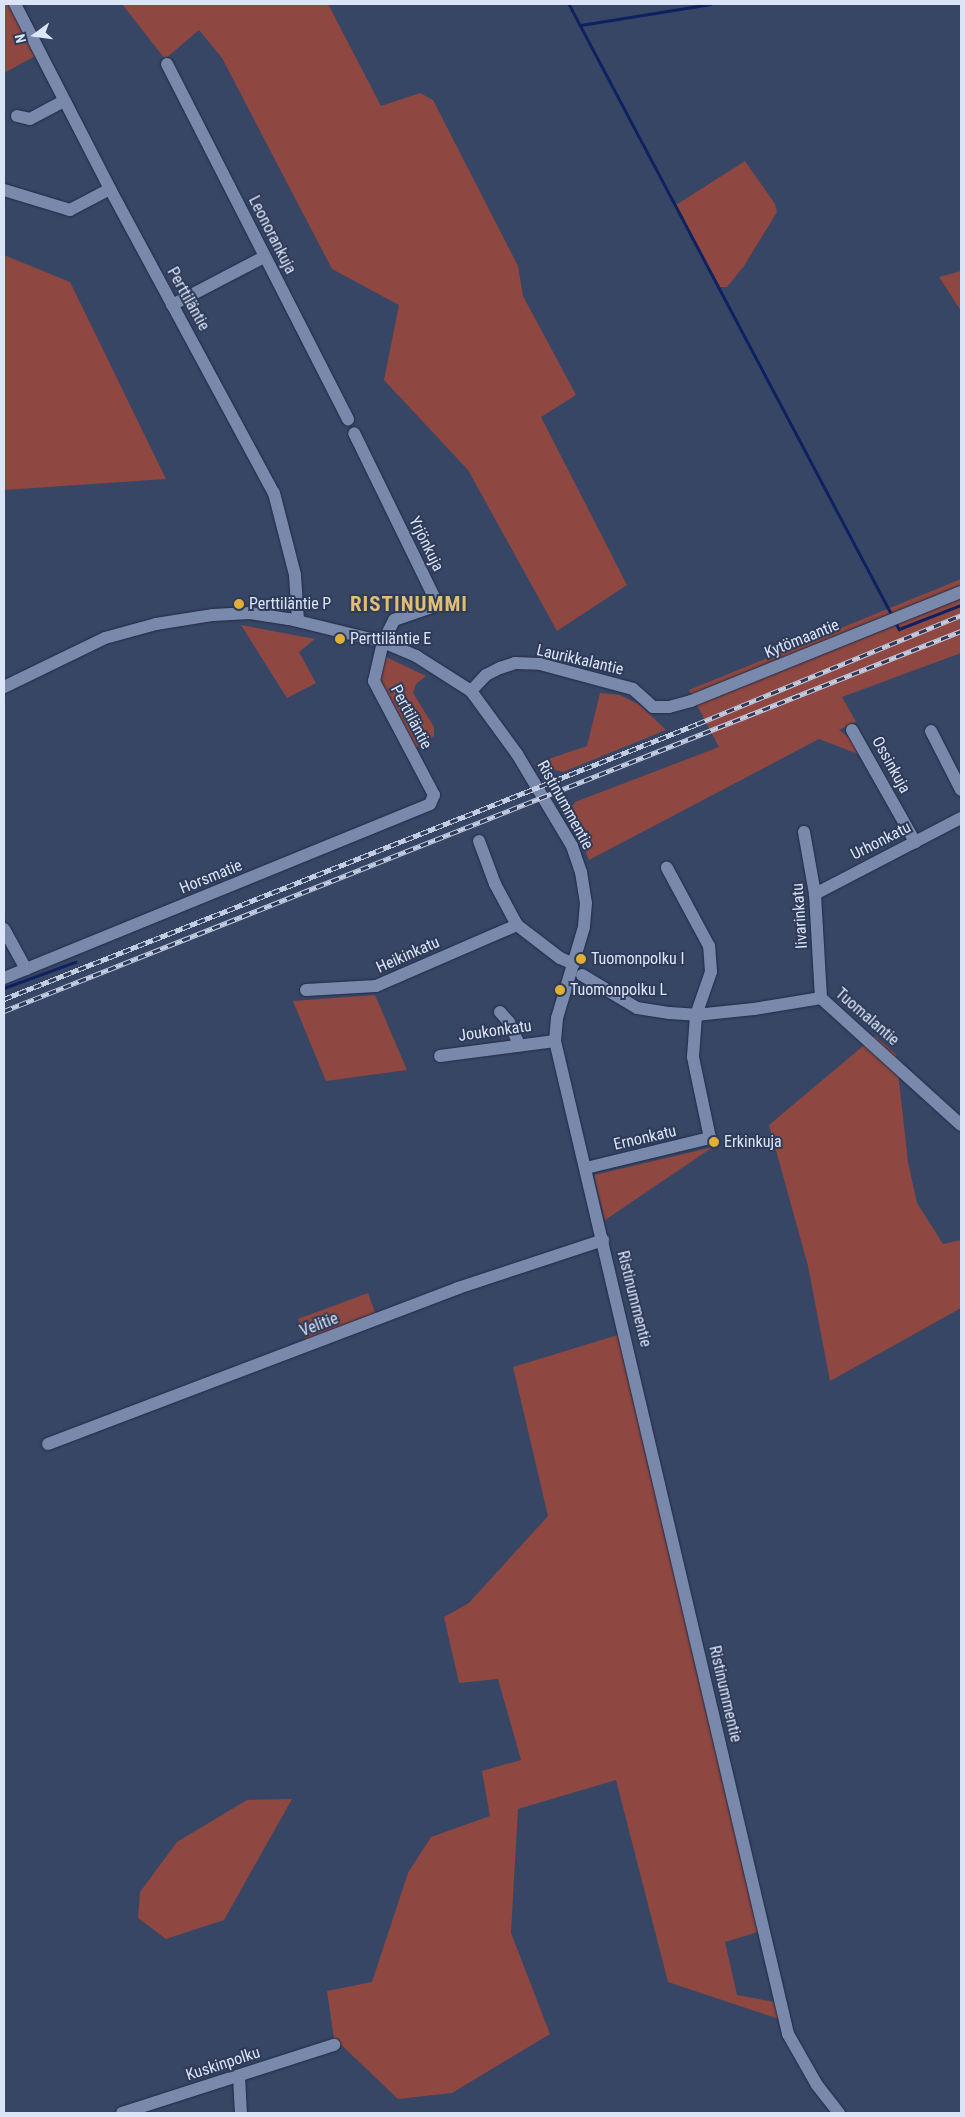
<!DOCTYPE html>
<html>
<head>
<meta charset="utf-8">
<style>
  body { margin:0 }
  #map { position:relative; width:965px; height:2117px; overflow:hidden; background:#384665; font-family:"Roboto Condensed",sans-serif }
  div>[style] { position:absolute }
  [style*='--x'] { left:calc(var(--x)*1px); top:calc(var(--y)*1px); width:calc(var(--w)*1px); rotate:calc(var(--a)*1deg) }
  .green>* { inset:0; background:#8e4741 }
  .stream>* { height:2.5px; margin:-1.25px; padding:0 1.25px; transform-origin:1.25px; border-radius:1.25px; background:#0e2160 }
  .roads { filter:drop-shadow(0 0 1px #1f2b49) drop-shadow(0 0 1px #1f2b49) }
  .minor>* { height:12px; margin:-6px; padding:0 6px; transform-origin:6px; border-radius:6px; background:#7989ac }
  .rail>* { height:4.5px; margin-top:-2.25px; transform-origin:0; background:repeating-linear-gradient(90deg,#2e3b59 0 8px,#c3cde2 0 16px); box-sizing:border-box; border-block:1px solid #c3cde2 }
  .dots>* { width:14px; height:14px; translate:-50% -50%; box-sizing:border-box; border:2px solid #2e3b59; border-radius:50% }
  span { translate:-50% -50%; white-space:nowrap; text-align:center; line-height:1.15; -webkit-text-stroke:4px #2e3b59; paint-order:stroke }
  .street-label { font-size:16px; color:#dce5f8 }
  .poi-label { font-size:16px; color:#dce5f8 }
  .left { translate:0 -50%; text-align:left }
  .district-label { font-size:21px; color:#dfbe75; font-weight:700; letter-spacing:1px }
  .frame { position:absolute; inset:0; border:5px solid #dce5f8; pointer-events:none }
  .north { position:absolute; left:10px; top:10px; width:50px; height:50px; -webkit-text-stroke:4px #2e3b59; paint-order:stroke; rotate:256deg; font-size:14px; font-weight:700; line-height:20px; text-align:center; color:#dce5f8 }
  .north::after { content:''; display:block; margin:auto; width:18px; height:22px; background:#dce5f8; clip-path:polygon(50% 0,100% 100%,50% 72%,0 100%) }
</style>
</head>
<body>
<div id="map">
  <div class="green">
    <i style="clip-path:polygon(4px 4px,11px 4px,39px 54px,4px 73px)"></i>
    <i style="clip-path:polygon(122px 4px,328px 4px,381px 106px,420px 93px,433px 100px,518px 266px,523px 296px,576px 395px,541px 417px,627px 585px,557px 631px,468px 470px,384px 380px,399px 305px,332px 269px,222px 58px,199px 30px,165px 59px)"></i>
    <i style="clip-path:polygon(745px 161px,775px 204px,777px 212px,744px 266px,727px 287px,719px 287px,676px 205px)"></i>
    <i style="clip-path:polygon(4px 255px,70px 282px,166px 479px,4px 490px)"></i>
    <i style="clip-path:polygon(961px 271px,961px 311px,939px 277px)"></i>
    <i style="clip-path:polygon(961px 579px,961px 653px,842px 697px,856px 722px,839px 730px,851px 739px,861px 755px,819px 739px,589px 860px,569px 812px,575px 802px,719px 747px,689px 690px)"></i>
    <i style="clip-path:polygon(241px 625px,315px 639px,299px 652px,316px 683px,287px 698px)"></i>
    <i style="clip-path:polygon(386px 657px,426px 676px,416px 684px,413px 693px,434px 727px,434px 736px,414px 749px,378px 676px)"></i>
    <i style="clip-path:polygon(600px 693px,620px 695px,640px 705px,666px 730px,563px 772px,534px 764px,587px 746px)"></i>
    <i style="clip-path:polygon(375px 995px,407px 1070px,326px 1081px,293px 1001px)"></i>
    <i style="clip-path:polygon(875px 1036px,896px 1054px,908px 1162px,917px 1203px,943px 1244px,961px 1240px,961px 1308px,830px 1381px,808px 1266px,769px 1125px)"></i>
    <i style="clip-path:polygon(713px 1147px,605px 1220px,594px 1175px)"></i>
    <i style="clip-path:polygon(368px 1293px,377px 1318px,307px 1345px,298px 1319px)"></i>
    <i style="clip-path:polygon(618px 1335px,758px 1932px,725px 1942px,737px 1995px,774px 2002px,779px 2019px,668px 1982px,616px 1780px,518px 1809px,511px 1933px,550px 2034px,452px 2093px,398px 2099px,334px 2038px,327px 1991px,372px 1982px,408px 1873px,431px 1837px,490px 1816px,482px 1771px,521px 1760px,498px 1679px,459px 1683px,444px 1617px,469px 1603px,548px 1516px,513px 1367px)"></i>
    <i style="clip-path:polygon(292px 1799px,224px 1920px,166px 1939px,138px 1918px,140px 1892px,177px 1842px,247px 1800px)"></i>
  </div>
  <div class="stream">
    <i style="--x:569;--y:4;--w:691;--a:62.14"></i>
    <i style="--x:581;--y:25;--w:131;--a:-9.2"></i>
    <i style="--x:896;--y:623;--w:7;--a:63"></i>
    <i style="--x:899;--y:629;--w:66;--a:-21.2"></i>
    <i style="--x:4;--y:988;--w:76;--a:-20.1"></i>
  </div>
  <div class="roads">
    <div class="minor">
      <i style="--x:15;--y:4;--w:208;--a:62.8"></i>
      <i style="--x:110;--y:189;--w:345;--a:61.7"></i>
      <i style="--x:274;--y:493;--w:85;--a:75.6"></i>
      <i style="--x:295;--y:575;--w:45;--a:86.2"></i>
      <i style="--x:167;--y:64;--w:399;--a:63"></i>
      <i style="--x:17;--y:116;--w:13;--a:13"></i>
      <i style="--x:30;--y:119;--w:38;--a:-28"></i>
      <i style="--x:4;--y:190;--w:69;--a:16.9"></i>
      <i style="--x:70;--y:210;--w:45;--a:-27.7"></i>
      <i style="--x:172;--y:305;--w:104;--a:-27.6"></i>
      <i style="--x:4;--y:687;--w:112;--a:-25.9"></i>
      <i style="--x:105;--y:638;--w:53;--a:-15.4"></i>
      <i style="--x:156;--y:624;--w:58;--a:-9"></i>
      <i style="--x:213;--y:615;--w:37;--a:-3"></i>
      <i style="--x:250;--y:613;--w:39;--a:9"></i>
      <i style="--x:289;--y:619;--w:97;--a:13.7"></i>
      <i style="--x:383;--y:642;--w:36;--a:23"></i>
      <i style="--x:416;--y:656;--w:65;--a:32.5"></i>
      <i style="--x:471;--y:691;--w:78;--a:53.9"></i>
      <i style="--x:517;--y:754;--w:107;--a:59.1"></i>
      <i style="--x:572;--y:846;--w:28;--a:71"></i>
      <i style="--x:581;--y:872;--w:31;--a:81"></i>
      <i style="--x:586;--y:903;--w:24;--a:95"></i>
      <i style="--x:584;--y:927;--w:95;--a:106.5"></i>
      <i style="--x:557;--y:1018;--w:23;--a:95"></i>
      <i style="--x:555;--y:1041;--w:1020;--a:76.79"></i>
      <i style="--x:788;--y:2034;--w:59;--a:60.4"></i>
      <i style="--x:817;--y:2085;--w:36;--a:52"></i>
      <i style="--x:471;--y:691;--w:22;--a:-47"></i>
      <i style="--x:486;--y:675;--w:16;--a:-27"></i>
      <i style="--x:500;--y:668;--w:16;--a:-18"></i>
      <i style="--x:515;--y:663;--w:25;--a:2"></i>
      <i style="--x:540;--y:664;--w:96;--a:15"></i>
      <i style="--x:633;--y:689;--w:27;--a:42"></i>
      <i style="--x:653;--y:707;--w:16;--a:0"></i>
      <i style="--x:669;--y:707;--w:23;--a:-15"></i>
      <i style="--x:691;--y:701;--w:291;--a:-22"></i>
      <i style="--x:852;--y:730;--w:129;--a:60.6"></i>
      <i style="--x:931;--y:731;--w:66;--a:63"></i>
      <i style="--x:804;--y:832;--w:63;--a:79.9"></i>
      <i style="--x:815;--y:894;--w:104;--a:86.7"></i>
      <i style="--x:479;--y:841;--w:46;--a:69.6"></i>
      <i style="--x:495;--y:884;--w:47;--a:61.8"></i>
      <i style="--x:517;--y:925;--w:54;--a:37.5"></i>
      <i style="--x:560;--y:958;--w:15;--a:23"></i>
      <i style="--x:815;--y:894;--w:165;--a:-27.5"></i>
      <i style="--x:4;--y:929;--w:46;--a:61.2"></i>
      <i style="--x:582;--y:975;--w:64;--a:31"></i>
      <i style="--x:637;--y:1008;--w:33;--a:9"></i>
      <i style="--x:670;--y:1013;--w:26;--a:4"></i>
      <i style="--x:696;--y:1015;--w:58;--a:-5.9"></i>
      <i style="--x:754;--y:1009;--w:68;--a:-9.3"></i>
      <i style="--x:821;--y:998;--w:189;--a:42.2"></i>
      <i style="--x:4;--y:978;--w:460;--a:-22.2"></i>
      <i style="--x:430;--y:804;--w:10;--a:-66"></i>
      <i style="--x:434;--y:795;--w:129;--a:-117.8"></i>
      <i style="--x:374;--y:681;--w:40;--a:-77"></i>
      <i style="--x:383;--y:642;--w:25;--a:-63"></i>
      <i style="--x:394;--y:620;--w:46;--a:-18.8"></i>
      <i style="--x:438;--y:605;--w:191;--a:-116"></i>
      <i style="--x:306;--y:990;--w:70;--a:-3.3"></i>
      <i style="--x:376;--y:986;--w:154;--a:-23.4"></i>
      <i style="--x:500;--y:1012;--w:13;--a:48"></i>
      <i style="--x:509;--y:1022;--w:24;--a:66"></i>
      <i style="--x:440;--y:1056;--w:116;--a:-7.4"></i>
      <i style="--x:586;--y:1168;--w:128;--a:-13.6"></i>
      <i style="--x:710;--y:1138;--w:83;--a:-101.9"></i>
      <i style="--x:693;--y:1057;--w:42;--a:-85.9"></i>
      <i style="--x:696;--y:1015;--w:46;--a:-70.8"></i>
      <i style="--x:711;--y:972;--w:26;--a:-94"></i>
      <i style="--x:709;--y:946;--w:89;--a:-118.3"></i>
      <i style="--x:48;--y:1444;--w:439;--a:-20.8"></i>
      <i style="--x:458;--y:1288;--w:153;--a:-18.3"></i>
      <i style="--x:239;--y:2076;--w:37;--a:87"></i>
      <i style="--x:122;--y:2113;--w:223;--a:-17.8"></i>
    </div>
  </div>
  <div class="rail">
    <i style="--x:4;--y:999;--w:746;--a:-21.64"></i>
    <i style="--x:697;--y:724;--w:286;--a:-22.4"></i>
    <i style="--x:4;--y:1011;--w:1030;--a:-21.66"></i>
  </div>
  <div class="dots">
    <i style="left:239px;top:604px;background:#e0b034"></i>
    <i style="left:340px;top:639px;background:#e0b034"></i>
    <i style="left:581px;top:959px;background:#e0b034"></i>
    <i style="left:560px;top:990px;background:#e0b034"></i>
    <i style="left:714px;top:1142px;background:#e0b034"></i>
  </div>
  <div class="street-label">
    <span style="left:272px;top:235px;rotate:63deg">Leonorankuja</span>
    <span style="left:188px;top:299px;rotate:61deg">Perttiläntie</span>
    <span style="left:426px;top:544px;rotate:64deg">Yrjönkuja</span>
    <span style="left:802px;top:639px;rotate:-22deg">Kytömaantie</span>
    <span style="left:580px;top:660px;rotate:13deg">Laurikkalantie</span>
    <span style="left:411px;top:717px;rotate:62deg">Perttiläntie</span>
    <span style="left:891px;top:765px;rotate:61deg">Ossinkuja</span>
    <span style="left:565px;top:805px;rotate:61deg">Ristinummentie</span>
    <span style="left:881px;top:841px;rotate:-27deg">Urhonkatu</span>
    <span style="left:211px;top:877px;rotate:-22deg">Horsmatie</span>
    <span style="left:800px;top:916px;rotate:-94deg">Iivarinkatu</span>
    <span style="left:408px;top:955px;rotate:-24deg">Heikinkatu</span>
    <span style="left:867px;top:1017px;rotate:41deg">Tuomalantie</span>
    <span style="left:495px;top:1031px;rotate:-8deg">Joukonkatu</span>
    <span style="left:645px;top:1138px;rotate:-13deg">Ernonkatu</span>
    <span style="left:634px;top:1299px;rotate:76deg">Ristinummentie</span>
    <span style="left:319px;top:1325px;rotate:-21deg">Velitie</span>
    <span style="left:725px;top:1694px;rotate:77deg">Ristinummentie</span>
    <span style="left:223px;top:2064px;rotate:-18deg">Kuskinpolku</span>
  </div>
  <div class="poi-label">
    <span class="left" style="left:249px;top:604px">Perttiläntie P</span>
    <span class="left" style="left:350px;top:639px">Perttiläntie E</span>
    <span class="left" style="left:591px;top:959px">Tuomonpolku I</span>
    <span class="left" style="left:570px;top:990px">Tuomonpolku L</span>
    <span class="left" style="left:724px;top:1142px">Erkinkuja</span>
  </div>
  <div class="district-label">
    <span style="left:409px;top:604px">RISTINUMMI</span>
  </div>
  <div class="frame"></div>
  <div class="north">N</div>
</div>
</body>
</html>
